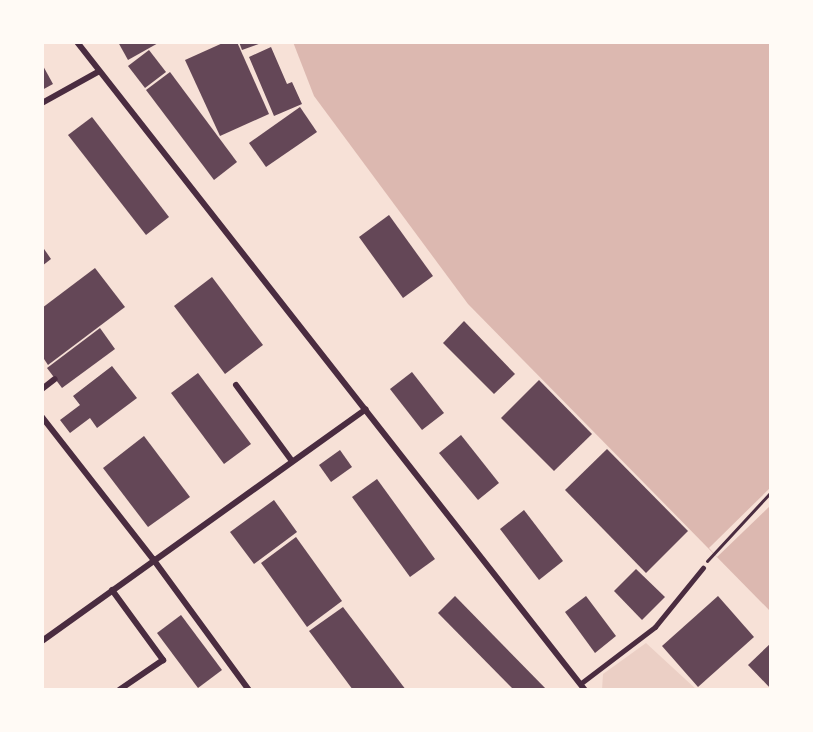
<!DOCTYPE html>
<html>
<head>
<meta charset="utf-8">
<style>
  body { margin:0 }
  #map { position:relative; width:813px; height:732px; overflow:hidden; background:#f7e1d7; font-family:Roboto,sans-serif }
  div>[style] { position:absolute }
  [style*='--x'] { left:calc(var(--x)*1px); top:calc(var(--y)*1px); width:calc(var(--w)*1px); rotate:calc(var(--a)*1deg) }
  .green>* { inset:0; background:#ebcfc5 }
  .water>* { inset:0; background:#dcb8b0 }
  .pier>* { inset:0; background:#f7e1d7 }
  .building>* { inset:0; background:#644757 }
  .path>* { height:3px; margin:-1.5px; padding:0 1.5px; transform-origin:1.5px; border-radius:1.5px; background:#4a2c40 }
  .service>* { height:4.5px; margin:-2.25px; padding:0 2.25px; transform-origin:2.25px; border-radius:2.25px; background:#4a2c40 }
  .minor>* { height:6px; margin:-3px; padding:0 3px; transform-origin:3px; border-radius:3px; background:#4a2c40 }
  span { translate:-50% -50%; white-space:nowrap; text-align:center; line-height:1.15; -webkit-text-stroke:6px #fffaf5; paint-order:stroke }
  .frame { position:absolute; inset:0; border:44px solid #fffaf5; pointer-events:none }
</style>
</head>
<body>
<div id="map">
  <div class="green">
    <i style="clip-path:polygon(646px 643px,697px 690px,602px 690px,603px 674px)"></i>
  </div>
  <div class="water">
    <i style="clip-path:polygon(293px 42px,771px 42px,771px 612px,468px 304px,314px 96px)"></i>
  </div>
  <div class="pier">
    <i style="clip-path:polygon(771px 487px,771px 505px,717px 557px,709px 548px)"></i>
  </div>
  <div class="building">
    <i style="clip-path:polygon(118px 42px,160px 42px,128px 60px)"></i>
    <i style="clip-path:polygon(225px 42px,237px 42px,269px 114px,220px 136px,185px 60px)"></i>
    <i style="clip-path:polygon(239px 42px,264px 42px,242px 50px)"></i>
    <i style="clip-path:polygon(271px 47px,287px 84px,292px 82px,302px 104px,274px 116px,249px 57px)"></i>
    <i style="clip-path:polygon(149px 50px,166px 72px,145px 88px,128px 66px)"></i>
    <i style="clip-path:polygon(42px 64px,53px 84px,42px 90px)"></i>
    <i style="clip-path:polygon(170px 72px,237px 162px,214px 180px,146px 90px)"></i>
    <i style="clip-path:polygon(300px 107px,317px 132px,266px 167px,249px 143px)"></i>
    <i style="clip-path:polygon(92px 117px,169px 217px,146px 235px,68px 135px)"></i>
    <i style="clip-path:polygon(389px 215px,433px 276px,403px 298px,359px 237px)"></i>
    <i style="clip-path:polygon(42px 246px,51px 259px,42px 266px)"></i>
    <i style="clip-path:polygon(95px 268px,125px 307px,48px 365px,42px 356px,42px 308px)"></i>
    <i style="clip-path:polygon(212px 277px,263px 345px,225px 374px,174px 306px)"></i>
    <i style="clip-path:polygon(464px 321px,515px 374px,494px 394px,443px 343px)"></i>
    <i style="clip-path:polygon(100px 328px,115px 349px,62px 388px,47px 368px)"></i>
    <i style="clip-path:polygon(112px 366px,137px 398px,97px 428px,90px 418px,70px 433px,60px 420px,80px 405px,73px 396px)"></i>
    <i style="clip-path:polygon(412px 372px,444px 413px,422px 430px,390px 389px)"></i>
    <i style="clip-path:polygon(198px 373px,251px 444px,224px 464px,171px 393px)"></i>
    <i style="clip-path:polygon(539px 380px,592px 434px,554px 471px,501px 418px)"></i>
    <i style="clip-path:polygon(461px 435px,499px 483px,478px 500px,439px 453px)"></i>
    <i style="clip-path:polygon(144px 436px,190px 497px,148px 527px,103px 468px)"></i>
    <i style="clip-path:polygon(607px 449px,688px 531px,646px 573px,565px 490px)"></i>
    <i style="clip-path:polygon(340px 450px,352px 467px,331px 482px,319px 465px)"></i>
    <i style="clip-path:polygon(377px 479px,435px 559px,410px 577px,352px 497px)"></i>
    <i style="clip-path:polygon(274px 500px,297px 532px,254px 564px,230px 532px)"></i>
    <i style="clip-path:polygon(524px 510px,563px 561px,539px 580px,500px 529px)"></i>
    <i style="clip-path:polygon(296px 537px,342px 601px,307px 627px,261px 563px)"></i>
    <i style="clip-path:polygon(636px 569px,665px 597px,642px 620px,614px 591px)"></i>
    <i style="clip-path:polygon(455px 596px,547px 690px,514px 690px,438px 613px)"></i>
    <i style="clip-path:polygon(586px 596px,616px 636px,595px 653px,565px 612px)"></i>
    <i style="clip-path:polygon(718px 596px,754px 637px,698px 687px,662px 646px)"></i>
    <i style="clip-path:polygon(343px 607px,406px 690px,353px 690px,309px 631px)"></i>
    <i style="clip-path:polygon(181px 615px,222px 670px,198px 688px,157px 633px)"></i>
    <i style="clip-path:polygon(771px 643px,771px 689px,748px 665px)"></i>
  </div>
  <div class="path">
    <i style="--x:707;--y:561;--w:94;--a:-47.2"></i>
  </div>
  <div class="service">
    <i style="--x:580;--y:684;--w:94;--a:-37.2"></i>
    <i style="--x:655;--y:627;--w:76;--a:-50.9"></i>
  </div>
  <div class="minor">
    <i style="--x:77;--y:42;--w:823;--a:51.91"></i>
    <i style="--x:42;--y:103;--w:64;--a:-29"></i>
    <i style="--x:236;--y:385;--w:94;--a:53.6"></i>
    <i style="--x:42;--y:389;--w:16;--a:-38"></i>
    <i style="--x:42;--y:417;--w:180;--a:52"></i>
    <i style="--x:153;--y:559;--w:162;--a:53.8"></i>
    <i style="--x:112;--y:590;--w:87;--a:53.9"></i>
    <i style="--x:163;--y:660;--w:53;--a:145.7"></i>
    <i style="--x:42;--y:641;--w:398;--a:-35.6"></i>
  </div>
  <div class="frame"></div>
</div>
</body>
</html>
